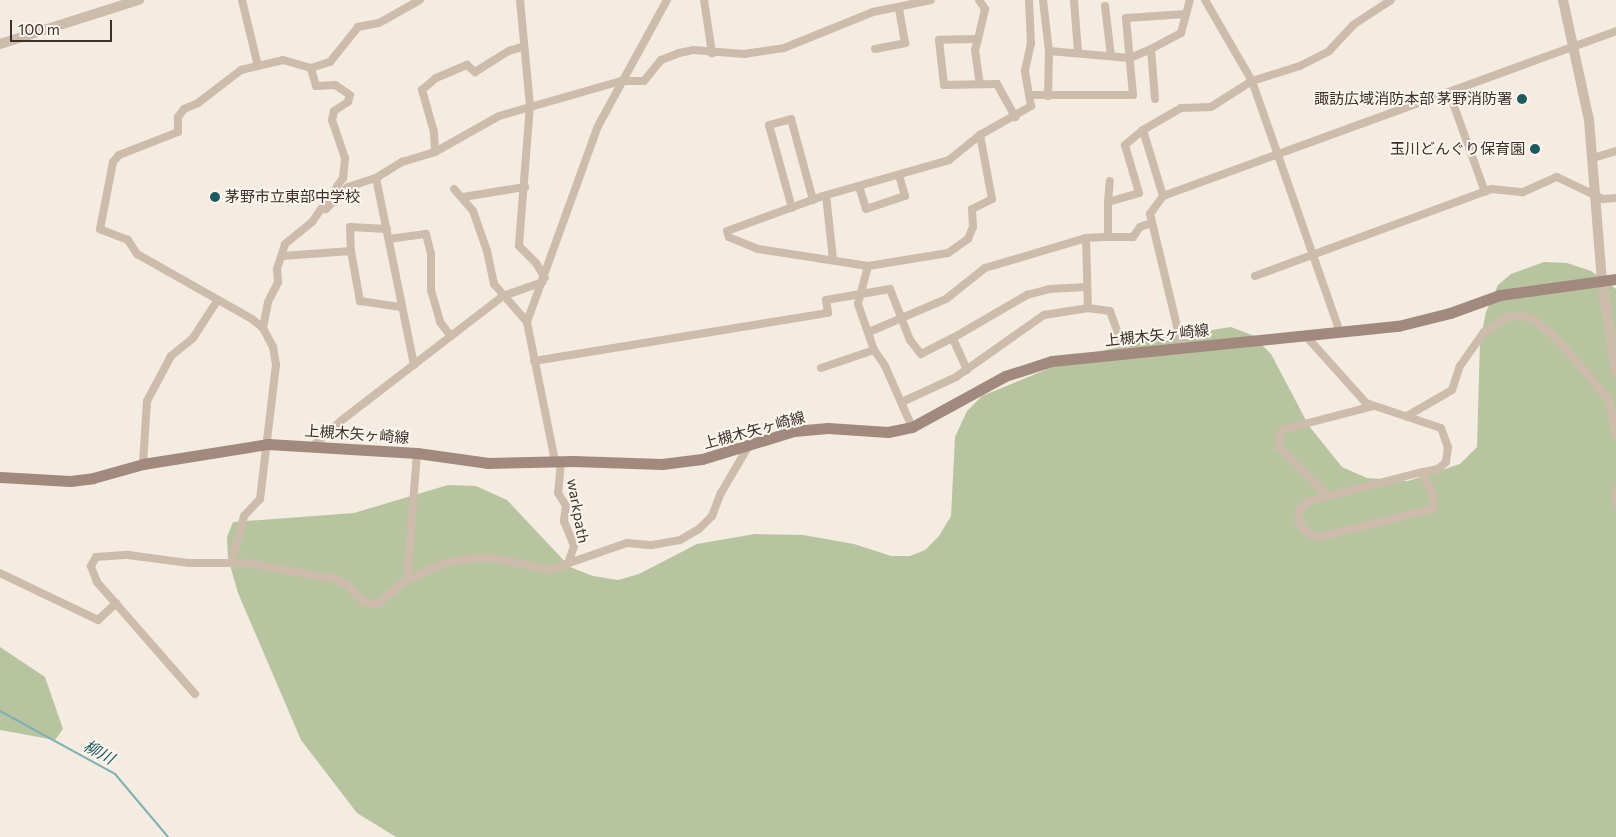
<!DOCTYPE html>
<html>
<head>
<meta charset="utf-8">
<style>
  body { margin:0 }
  #map { position:relative; width:1616px; height:837px; overflow:hidden; background:#f4ebe1; font-family:Commissioner,"Noto Sans JP",sans-serif }
  div>[style] { position:absolute }
  [style*='--x'] { left:calc(var(--x)*1px); top:calc(var(--y)*1px); width:calc(var(--w)*1px); rotate:calc(var(--a)*1deg) }
  .green>* { inset:0; background:#b8c4a0 }
  .stream>* { height:2px; margin:-1px; padding:0 1px; transform-origin:1px; border-radius:1px; background:#7fb0b2 }
  .minor>* { height:8px; margin:-4px; padding:0 4px; transform-origin:4px; border-radius:4px; background:#cdbbac }
  .tertiary>* { height:10px; margin:-5px; padding:0 5px; transform-origin:5px; border-radius:5px; background:#cdbbac }
  .secondary>* { height:11px; margin:-5.5px; padding:0 5.5px; transform-origin:5.5px; border-radius:5.5px; background:#a18a7d }
  .dots>* { width:14px; height:14px; translate:-50% -50%; box-sizing:border-box; border:2px solid #fbf5ee; border-radius:50% }
  span { translate:-50% -50%; white-space:nowrap; text-align:center; line-height:1.15; -webkit-text-stroke:4px #fbf5ee; paint-order:stroke }
  .poi-label { font-size:15px; color:#3b302b }
  .right { translate:-100% -50%; text-align:right }
  .left { translate:0 -50%; text-align:left }
  .street-label { font-size:15px; color:#3b302b }
  .water-label { font-size:16px; color:#1f5a5e; font-style:italic }
  .scale { position:absolute; left:10px; top:20px; width:102px; height:22px; box-sizing:border-box; border:2px solid #3b302b; border-top:0; padding-left:6px; font-size:15px; line-height:18px; white-space:nowrap; color:#3b302b; -webkit-text-stroke:4px #fbf5ee; paint-order:stroke }
</style>
</head>
<body>
<div id="map">
  <div class="green">
    <i style="clip-path:polygon(1544px 262px,1567px 263px,1591px 271px,1616px 289px,1616px 837px,396px 837px,357px 813px,301px 740px,238px 593px,228px 558px,227px 537px,233px 522px,354px 513px,448px 485px,476px 486px,507px 500px,570px 567px,593px 576px,618px 580px,639px 574px,697px 544px,755px 534px,803px 535px,854px 544px,891px 556px,910px 556px,925px 550px,939px 536px,951px 516px,955px 437px,967px 411px,982px 396px,1077px 357px,1152px 339px,1231px 327px,1252px 335px,1271px 354px,1309px 426px,1342px 467px,1367px 478px,1408px 481px,1460px 464px,1477px 447px,1480px 341px,1486px 312px,1498px 285px,1511px 274px)"></i>
    <i style="clip-path:polygon(0 647px,45px 677px,63px 729px,55px 740px,0 730px)"></i>
  </div>
  <div class="stream">
    <i style="--x:0;--y:711;--w:131;--a:28.7"></i>
    <i style="--x:115;--y:774;--w:82;--a:49.9"></i>
  </div>
  <div class="minor">
    <i style="--x:242;--y:0;--w:68;--a:76.4"></i>
    <i style="--x:520;--y:0;--w:105;--a:84.6"></i>
    <i style="--x:530;--y:105;--w:141;--a:94.5"></i>
    <i style="--x:519;--y:246;--w:24;--a:45"></i>
    <i style="--x:536;--y:263;--w:17;--a:59"></i>
    <i style="--x:704;--y:0;--w:54;--a:81.4"></i>
    <i style="--x:979;--y:0;--w:11;--a:56"></i>
    <i style="--x:985;--y:9;--w:31;--a:103"></i>
    <i style="--x:978;--y:39;--w:39;--a:179"></i>
    <i style="--x:939;--y:40;--w:45;--a:83.7"></i>
    <i style="--x:944;--y:85;--w:53;--a:-1.1"></i>
    <i style="--x:997;--y:84;--w:38;--a:61"></i>
    <i style="--x:1043;--y:0;--w:51;--a:83.3"></i>
    <i style="--x:1205;--y:0;--w:94;--a:59.9"></i>
    <i style="--x:1252;--y:81;--w:266;--a:70.7"></i>
    <i style="--x:1074;--y:1;--w:51;--a:85.5"></i>
    <i style="--x:1105;--y:6;--w:50;--a:83.2"></i>
    <i style="--x:978;--y:39;--w:11;--a:105"></i>
    <i style="--x:975;--y:50;--w:34;--a:82"></i>
    <i style="--x:875;--y:49;--w:31;--a:-11"></i>
    <i style="--x:905;--y:43;--w:35;--a:-100"></i>
    <i style="--x:1449;--y:92;--w:106;--a:70.2"></i>
    <i style="--x:1029;--y:95;--w:104;--a:0"></i>
    <i style="--x:1133;--y:95;--w:77;--a:-95.2"></i>
    <i style="--x:1126;--y:18;--w:60;--a:-3.8"></i>
    <i style="--x:1048;--y:96;--w:45;--a:-88.7"></i>
    <i style="--x:1049;--y:51;--w:81;--a:4.9"></i>
    <i style="--x:1130;--y:58;--w:23;--a:-23"></i>
    <i style="--x:1155;--y:99;--w:50;--a:-94.6"></i>
    <i style="--x:1151;--y:49;--w:34;--a:-28"></i>
    <i style="--x:1181;--y:33;--w:34;--a:-75"></i>
    <i style="--x:980;--y:135;--w:65;--a:79.4"></i>
    <i style="--x:992;--y:199;--w:22;--a:153"></i>
    <i style="--x:972;--y:209;--w:18;--a:87"></i>
    <i style="--x:973;--y:227;--w:13;--a:113"></i>
    <i style="--x:968;--y:239;--w:24;--a:145"></i>
    <i style="--x:948;--y:253;--w:81;--a:170.8"></i>
    <i style="--x:868;--y:266;--w:111;--a:-171.2"></i>
    <i style="--x:758;--y:249;--w:31;--a:-158"></i>
    <i style="--x:729;--y:237;--w:6;--a:-108"></i>
    <i style="--x:727;--y:231;--w:102;--a:-20"></i>
    <i style="--x:823;--y:196;--w:131;--a:-15.9"></i>
    <i style="--x:949;--y:160;--w:40;--a:-39"></i>
    <i style="--x:980;--y:135;--w:59;--a:-29.6"></i>
    <i style="--x:1031;--y:106;--w:36;--a:-100"></i>
    <i style="--x:1025;--y:71;--w:29;--a:-78"></i>
    <i style="--x:1031;--y:43;--w:43;--a:-92.7"></i>
    <i style="--x:435;--y:152;--w:20;--a:-93"></i>
    <i style="--x:434;--y:132;--w:44;--a:-105.9"></i>
    <i style="--x:422;--y:90;--w:18;--a:-41"></i>
    <i style="--x:436;--y:78;--w:34;--a:-23"></i>
    <i style="--x:467;--y:65;--w:11;--a:41"></i>
    <i style="--x:475;--y:72;--w:40;--a:-32"></i>
    <i style="--x:509;--y:51;--w:14;--a:-17"></i>
    <i style="--x:1593;--y:158;--w:24;--a:-17"></i>
    <i style="--x:376;--y:178;--w:191;--a:78.5"></i>
    <i style="--x:859;--y:186;--w:24;--a:73"></i>
    <i style="--x:866;--y:209;--w:41;--a:-18.4"></i>
    <i style="--x:905;--y:196;--w:22;--a:-106"></i>
    <i style="--x:454;--y:189;--w:29;--a:49"></i>
    <i style="--x:473;--y:211;--w:42;--a:70.7"></i>
    <i style="--x:487;--y:251;--w:34;--a:78"></i>
    <i style="--x:494;--y:284;--w:50;--a:49"></i>
    <i style="--x:826;--y:195;--w:64;--a:83.8"></i>
    <i style="--x:1163;--y:196;--w:69;--a:-106.9"></i>
    <i style="--x:1143;--y:130;--w:44;--a:-30.1"></i>
    <i style="--x:1181;--y:108;--w:30;--a:-2"></i>
    <i style="--x:1211;--y:107;--w:49;--a:-32.4"></i>
    <i style="--x:1252;--y:81;--w:50;--a:-17.4"></i>
    <i style="--x:1300;--y:66;--w:33;--a:-27"></i>
    <i style="--x:1329;--y:51;--w:35;--a:-47"></i>
    <i style="--x:1353;--y:25;--w:45;--a:-33.3"></i>
    <i style="--x:463;--y:197;--w:63;--a:-9.2"></i>
    <i style="--x:1108;--y:202;--w:21;--a:-85"></i>
    <i style="--x:792;--y:208;--w:86;--a:-105.5"></i>
    <i style="--x:769;--y:125;--w:23;--a:-15"></i>
    <i style="--x:791;--y:119;--w:84;--a:74.8"></i>
    <i style="--x:322;--y:209;--w:4;--a:0"></i>
    <i style="--x:326;--y:209;--w:31;--a:-45"></i>
    <i style="--x:348;--y:187;--w:29;--a:-18"></i>
    <i style="--x:376;--y:178;--w:31;--a:-32"></i>
    <i style="--x:402;--y:162;--w:34;--a:-17"></i>
    <i style="--x:435;--y:152;--w:73;--a:-29.4"></i>
    <i style="--x:499;--y:116;--w:127;--a:-16"></i>
    <i style="--x:621;--y:81;--w:23;--a:0"></i>
    <i style="--x:644;--y:81;--w:27;--a:-51"></i>
    <i style="--x:661;--y:60;--w:19;--a:-21"></i>
    <i style="--x:679;--y:53;--w:14;--a:-12"></i>
    <i style="--x:693;--y:50;--w:51;--a:4.5"></i>
    <i style="--x:744;--y:54;--w:40;--a:-8.5"></i>
    <i style="--x:784;--y:48;--w:96;--a:-22"></i>
    <i style="--x:873;--y:12;--w:59;--a:-11.7"></i>
    <i style="--x:387;--y:229;--w:37;--a:-177"></i>
    <i style="--x:350;--y:227;--w:24;--a:88"></i>
    <i style="--x:351;--y:251;--w:51;--a:79.8"></i>
    <i style="--x:360;--y:301;--w:40;--a:8.5"></i>
    <i style="--x:1108;--y:237;--w:25;--a:0"></i>
    <i style="--x:1133;--y:237;--w:12;--a:-55"></i>
    <i style="--x:1140;--y:227;--w:12;--a:-20"></i>
    <i style="--x:1086;--y:238;--w:22;--a:-3"></i>
    <i style="--x:1108;--y:237;--w:35;--a:-90"></i>
    <i style="--x:1108;--y:202;--w:32;--a:-16"></i>
    <i style="--x:1139;--y:193;--w:50;--a:-106.3"></i>
    <i style="--x:1125;--y:145;--w:23;--a:-40"></i>
    <i style="--x:389;--y:239;--w:37;--a:-8"></i>
    <i style="--x:426;--y:234;--w:21;--a:76"></i>
    <i style="--x:431;--y:254;--w:36;--a:90"></i>
    <i style="--x:431;--y:290;--w:33;--a:74"></i>
    <i style="--x:440;--y:322;--w:18;--a:52"></i>
    <i style="--x:282;--y:256;--w:69;--a:-4.1"></i>
    <i style="--x:868;--y:266;--w:39;--a:105"></i>
    <i style="--x:858;--y:304;--w:49;--a:70.8"></i>
    <i style="--x:874;--y:350;--w:19;--a:55"></i>
    <i style="--x:885;--y:366;--w:67;--a:66.1"></i>
    <i style="--x:1255;--y:276;--w:252;--a:-20.2"></i>
    <i style="--x:1492;--y:189;--w:31;--a:6"></i>
    <i style="--x:1523;--y:192;--w:37;--a:-24"></i>
    <i style="--x:1557;--y:177;--w:51;--a:25.6"></i>
    <i style="--x:1603;--y:199;--w:13;--a:-4"></i>
    <i style="--x:263;--y:328;--w:26;--a:-79"></i>
    <i style="--x:268;--y:302;--w:22;--a:-63"></i>
    <i style="--x:278;--y:282;--w:13;--a:-94"></i>
    <i style="--x:277;--y:269;--w:26;--a:-72"></i>
    <i style="--x:285;--y:244;--w:35;--a:-39"></i>
    <i style="--x:312;--y:222;--w:54;--a:-54.8"></i>
    <i style="--x:343;--y:178;--w:20;--a:-84"></i>
    <i style="--x:345;--y:158;--w:40;--a:-108.9"></i>
    <i style="--x:332;--y:120;--w:9;--a:-77"></i>
    <i style="--x:334;--y:111;--w:17;--a:-33"></i>
    <i style="--x:348;--y:102;--w:7;--a:-74"></i>
    <i style="--x:350;--y:95;--w:18;--a:-146"></i>
    <i style="--x:335;--y:85;--w:19;--a:177"></i>
    <i style="--x:316;--y:86;--w:19;--a:-106"></i>
    <i style="--x:869;--y:332;--w:84;--a:-23.2"></i>
    <i style="--x:946;--y:299;--w:50;--a:-38.5"></i>
    <i style="--x:985;--y:268;--w:105;--a:-16.5"></i>
    <i style="--x:1086;--y:238;--w:70;--a:88.4"></i>
    <i style="--x:1305;--y:335;--w:91;--a:48.1"></i>
    <i style="--x:1366;--y:403;--w:79;--a:18.4"></i>
    <i style="--x:1441;--y:428;--w:20;--a:70"></i>
    <i style="--x:1448;--y:447;--w:15;--a:98"></i>
    <i style="--x:1446;--y:462;--w:11;--a:139"></i>
    <i style="--x:1438;--y:469;--w:16;--a:169"></i>
    <i style="--x:1422;--y:472;--w:117;--a:165.6"></i>
    <i style="--x:1309;--y:501;--w:12;--a:138"></i>
    <i style="--x:1300;--y:509;--w:13;--a:99"></i>
    <i style="--x:1298;--y:522;--w:15;--a:48"></i>
    <i style="--x:1308;--y:533;--w:12;--a:20"></i>
    <i style="--x:1319;--y:537;--w:117;--a:-13.8"></i>
    <i style="--x:1433;--y:509;--w:14;--a:-90"></i>
    <i style="--x:1433;--y:495;--w:25;--a:-116"></i>
    <i style="--x:1182;--y:347;--w:137;--a:-103.5"></i>
    <i style="--x:1150;--y:214;--w:22;--a:-54"></i>
    <i style="--x:1163;--y:196;--w:482;--a:-20"></i>
    <i style="--x:534;--y:361;--w:298;--a:-9.3"></i>
    <i style="--x:828;--y:313;--w:13;--a:-99"></i>
    <i style="--x:826;--y:300;--w:65;--a:-9.8"></i>
    <i style="--x:890;--y:289;--w:55;--a:68.6"></i>
    <i style="--x:910;--y:340;--w:18;--a:52"></i>
    <i style="--x:921;--y:354;--w:36;--a:-27"></i>
    <i style="--x:821;--y:368;--w:56;--a:-18.8"></i>
    <i style="--x:967;--y:370;--w:35;--a:-114"></i>
    <i style="--x:953;--y:338;--w:86;--a:-30.2"></i>
    <i style="--x:1027;--y:295;--w:23;--a:-15"></i>
    <i style="--x:1049;--y:289;--w:37;--a:-3"></i>
    <i style="--x:902;--y:402;--w:60;--a:-24.8"></i>
    <i style="--x:956;--y:377;--w:108;--a:-35.2"></i>
    <i style="--x:1044;--y:315;--w:45;--a:-9"></i>
    <i style="--x:1088;--y:308;--w:22;--a:8"></i>
    <i style="--x:1110;--y:311;--w:45;--a:70.3"></i>
    <i style="--x:1407;--y:416;--w:52;--a:-30"></i>
    <i style="--x:1452;--y:390;--w:25;--a:-72"></i>
    <i style="--x:1460;--y:366;--w:42;--a:-54.8"></i>
    <i style="--x:1484;--y:332;--w:28;--a:-32"></i>
    <i style="--x:1508;--y:317;--w:13;--a:-4"></i>
    <i style="--x:1521;--y:316;--w:12;--a:14"></i>
    <i style="--x:1533;--y:319;--w:31;--a:40"></i>
    <i style="--x:1557;--y:339;--w:58;--a:49.2"></i>
    <i style="--x:1595;--y:383;--w:22;--a:51"></i>
    <i style="--x:1609;--y:400;--w:37;--a:79"></i>
    <i style="--x:313;--y:446;--w:39;--a:-42"></i>
    <i style="--x:342;--y:420;--w:203;--a:-37.6"></i>
    <i style="--x:503;--y:296;--w:42;--a:-19.3"></i>
    <i style="--x:555;--y:461;--w:142;--a:-101.4"></i>
    <i style="--x:527;--y:322;--w:208;--a:-70.1"></i>
    <i style="--x:598;--y:126;--w:144;--a:-61.3"></i>
    <i style="--x:561;--y:461;--w:32;--a:95"></i>
    <i style="--x:558;--y:493;--w:15;--a:58"></i>
    <i style="--x:566;--y:506;--w:15;--a:98"></i>
    <i style="--x:564;--y:521;--w:27;--a:68"></i>
    <i style="--x:574;--y:546;--w:21;--a:109"></i>
    <i style="--x:143;--y:464;--w:63;--a:-86.4"></i>
    <i style="--x:147;--y:401;--w:51;--a:-61.9"></i>
    <i style="--x:171;--y:356;--w:28;--a:-39"></i>
    <i style="--x:193;--y:338;--w:44;--a:-57"></i>
    <i style="--x:1616;--y:491;--w:13;--a:90"></i>
    <i style="--x:1328;--y:496;--w:69;--a:-135"></i>
    <i style="--x:1279;--y:447;--w:11;--a:-90"></i>
    <i style="--x:1279;--y:436;--w:9;--a:-49"></i>
    <i style="--x:1285;--y:429;--w:91;--a:-14.6"></i>
    <i style="--x:231;--y:562;--w:48;--a:-74.2"></i>
    <i style="--x:244;--y:516;--w:23;--a:-47"></i>
    <i style="--x:260;--y:499;--w:135;--a:-83.2"></i>
    <i style="--x:276;--y:365;--w:18;--a:-99"></i>
    <i style="--x:273;--y:347;--w:21;--a:-118"></i>
    <i style="--x:263;--y:328;--w:14;--a:-141"></i>
    <i style="--x:252;--y:319;--w:132;--a:-150.5"></i>
    <i style="--x:137;--y:254;--w:17;--a:-123"></i>
    <i style="--x:128;--y:240;--w:30;--a:-159"></i>
    <i style="--x:100;--y:229;--w:68;--a:-79"></i>
    <i style="--x:113;--y:162;--w:9;--a:-49"></i>
    <i style="--x:119;--y:155;--w:63;--a:-21.3"></i>
    <i style="--x:178;--y:132;--w:15;--a:-90"></i>
    <i style="--x:178;--y:117;--w:10;--a:-53"></i>
    <i style="--x:184;--y:109;--w:15;--a:-23"></i>
    <i style="--x:198;--y:103;--w:54;--a:-37.5"></i>
    <i style="--x:241;--y:70;--w:43;--a:-13.4"></i>
    <i style="--x:283;--y:60;--w:29;--a:16"></i>
    <i style="--x:311;--y:68;--w:20;--a:-18"></i>
    <i style="--x:330;--y:62;--w:45;--a:-51.3"></i>
    <i style="--x:358;--y:27;--w:21;--a:-11"></i>
    <i style="--x:379;--y:23;--w:47;--a:-29.3"></i>
    <i style="--x:0;--y:573;--w:109;--a:25.6"></i>
    <i style="--x:98;--y:620;--w:25;--a:-43"></i>
    <i style="--x:407;--y:580;--w:127;--a:-85.5"></i>
    <i style="--x:195;--y:694;--w:149;--a:-131.2"></i>
    <i style="--x:97;--y:582;--w:17;--a:-111"></i>
    <i style="--x:91;--y:566;--w:10;--a:-61"></i>
    <i style="--x:96;--y:557;--w:32;--a:-4"></i>
    <i style="--x:128;--y:555;--w:62;--a:7.5"></i>
    <i style="--x:189;--y:563;--w:59;--a:0"></i>
    <i style="--x:248;--y:563;--w:89;--a:10.3"></i>
    <i style="--x:336;--y:579;--w:15;--a:28"></i>
    <i style="--x:349;--y:586;--w:22;--a:47"></i>
    <i style="--x:364;--y:602;--w:13;--a:9"></i>
    <i style="--x:377;--y:604;--w:38;--a:-39"></i>
    <i style="--x:407;--y:580;--w:39;--a:-24"></i>
    <i style="--x:443;--y:564;--w:29;--a:-12"></i>
    <i style="--x:471;--y:558;--w:24;--a:0"></i>
    <i style="--x:495;--y:558;--w:55;--a:12.5"></i>
    <i style="--x:549;--y:570;--w:83;--a:-19.1"></i>
    <i style="--x:627;--y:543;--w:25;--a:5"></i>
    <i style="--x:652;--y:545;--w:28;--a:-10"></i>
    <i style="--x:680;--y:540;--w:22;--a:-30"></i>
    <i style="--x:699;--y:529;--w:18;--a:-45"></i>
    <i style="--x:712;--y:516;--w:25;--a:-69"></i>
    <i style="--x:721;--y:493;--w:53;--a:-59.6"></i>
  </div>
  <div class="tertiary">
    <i style="--x:1563;--y:0;--w:123;--a:77.8"></i>
    <i style="--x:1589;--y:120;--w:163;--a:85.4"></i>
    <i style="--x:1602;--y:282;--w:91;--a:81.2"></i>
    <i style="--x:0;--y:44;--w:146;--a:-17.6"></i>
  </div>
  <div class="secondary">
    <i style="--x:0;--y:477;--w:70;--a:3.3"></i>
    <i style="--x:70;--y:481;--w:23;--a:-7"></i>
    <i style="--x:93;--y:478;--w:52;--a:-15.6"></i>
    <i style="--x:143;--y:464;--w:127;--a:-9.1"></i>
    <i style="--x:268;--y:444;--w:149;--a:3.5"></i>
    <i style="--x:417;--y:453;--w:72;--a:8"></i>
    <i style="--x:488;--y:463;--w:85;--a:-1.3"></i>
    <i style="--x:573;--y:461;--w:89;--a:1.9"></i>
    <i style="--x:662;--y:464;--w:40;--a:-7.1"></i>
    <i style="--x:702;--y:459;--w:96;--a:-16.9"></i>
    <i style="--x:794;--y:431;--w:34;--a:-5"></i>
    <i style="--x:828;--y:428;--w:60;--a:3.8"></i>
    <i style="--x:888;--y:432;--w:25;--a:-12"></i>
    <i style="--x:912;--y:427;--w:106;--a:-28.7"></i>
    <i style="--x:1005;--y:376;--w:49;--a:-17.7"></i>
    <i style="--x:1052;--y:361;--w:348;--a:-5.8"></i>
    <i style="--x:1398;--y:326;--w:54;--a:-14"></i>
    <i style="--x:1450;--y:313;--w:53;--a:-19.8"></i>
    <i style="--x:1500;--y:295;--w:117;--a:-7.9"></i>
  </div>
  <div class="dots">
    <i style="left:1522px;top:99px;background:#1f5a5e"></i>
    <i style="left:1535px;top:149px;background:#1f5a5e"></i>
    <i style="left:215px;top:197px;background:#1f5a5e"></i>
  </div>
  <div class="poi-label">
    <span class="right" style="left:1512px;top:99px">諏訪広域消防本部 茅野消防署</span>
    <span class="right" style="left:1525px;top:149px">玉川どんぐり保育園</span>
    <span class="left" style="left:225px;top:197px">茅野市立東部中学校</span>
  </div>
  <div class="street-label">
    <span style="left:1157px;top:335px;rotate:-6deg">上槻木矢ヶ崎線</span>
    <span style="left:754px;top:430px;rotate:-15deg">上槻木矢ヶ崎線</span>
    <span style="left:357px;top:434px;rotate:4deg">上槻木矢ヶ崎線</span>
    <span style="left:578px;top:511px;rotate:80deg">warkpath</span>
  </div>
  <div class="water-label">
    <span style="left:99px;top:752px;rotate:29deg">柳川</span>
  </div>
  <div class="scale">100 m</div>
</div>
</body>
</html>
